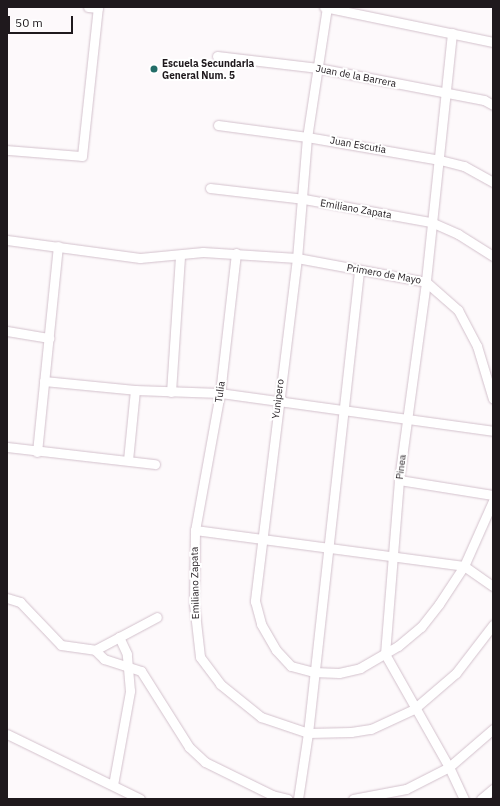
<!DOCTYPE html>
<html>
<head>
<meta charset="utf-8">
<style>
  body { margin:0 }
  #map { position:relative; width:500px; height:806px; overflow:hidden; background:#fdf9fb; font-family:"IBM Plex Sans",sans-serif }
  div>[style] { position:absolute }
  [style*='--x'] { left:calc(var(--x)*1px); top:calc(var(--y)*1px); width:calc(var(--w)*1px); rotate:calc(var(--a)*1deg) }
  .roads { filter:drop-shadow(0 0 1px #d3c1cc) drop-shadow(0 0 1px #d3c1cc) }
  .minor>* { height:9px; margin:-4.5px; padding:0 4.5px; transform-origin:4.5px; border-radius:4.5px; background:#fff }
  .dots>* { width:11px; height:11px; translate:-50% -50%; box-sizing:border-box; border:2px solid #fff; border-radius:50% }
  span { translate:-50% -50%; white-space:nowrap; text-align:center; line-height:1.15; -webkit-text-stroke:4px #fff; paint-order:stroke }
  .poi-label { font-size:10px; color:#1f191d; font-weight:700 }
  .left { translate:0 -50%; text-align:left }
  .street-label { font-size:10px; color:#1f191d }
  .frame { position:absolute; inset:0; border:8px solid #1f191d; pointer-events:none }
  .scale { position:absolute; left:8px; top:16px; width:65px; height:18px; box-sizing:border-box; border:2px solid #1f191d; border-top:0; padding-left:5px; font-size:12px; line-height:14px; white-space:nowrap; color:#1f191d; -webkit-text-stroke:3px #fff; paint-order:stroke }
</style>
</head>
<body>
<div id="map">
  <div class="roads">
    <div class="minor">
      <i style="--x:88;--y:7;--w:10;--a:6"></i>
      <i style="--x:324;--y:7;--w:173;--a:11.7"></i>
      <i style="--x:327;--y:7;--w:132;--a:98.7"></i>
      <i style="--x:307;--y:137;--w:121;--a:94.7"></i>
      <i style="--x:297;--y:258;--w:346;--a:97"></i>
      <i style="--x:255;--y:601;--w:24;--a:75"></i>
      <i style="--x:261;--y:624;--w:30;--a:60"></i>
      <i style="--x:276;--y:650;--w:22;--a:47"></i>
      <i style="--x:291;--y:666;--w:23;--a:15"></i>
      <i style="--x:313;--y:672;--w:26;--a:2"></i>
      <i style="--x:339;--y:673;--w:22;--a:-13"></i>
      <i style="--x:360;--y:668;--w:44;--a:-30.1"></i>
      <i style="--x:398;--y:646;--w:30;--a:-40"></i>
      <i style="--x:421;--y:627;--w:29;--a:-52"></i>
      <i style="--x:439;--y:604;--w:45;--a:-56.7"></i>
      <i style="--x:464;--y:566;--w:71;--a:-66"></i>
      <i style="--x:452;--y:33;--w:250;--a:96"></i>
      <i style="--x:426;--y:282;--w:200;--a:97.8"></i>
      <i style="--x:399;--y:480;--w:175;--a:94.6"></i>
      <i style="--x:385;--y:654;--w:130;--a:60.5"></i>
      <i style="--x:449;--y:767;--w:35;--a:65"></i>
      <i style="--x:217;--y:56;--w:102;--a:6.8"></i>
      <i style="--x:318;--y:68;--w:169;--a:10.9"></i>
      <i style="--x:484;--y:100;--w:10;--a:29"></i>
      <i style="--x:218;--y:125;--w:90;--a:7.7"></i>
      <i style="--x:307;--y:137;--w:135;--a:9.8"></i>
      <i style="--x:440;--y:160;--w:25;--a:14"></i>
      <i style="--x:464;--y:166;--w:33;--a:29"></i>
      <i style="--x:7;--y:150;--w:75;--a:4.6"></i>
      <i style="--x:82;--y:156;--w:150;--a:-83.9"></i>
      <i style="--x:210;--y:188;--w:95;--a:6.7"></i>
      <i style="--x:304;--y:199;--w:129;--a:10.3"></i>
      <i style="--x:431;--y:222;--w:30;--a:24"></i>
      <i style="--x:458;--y:234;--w:41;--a:32.2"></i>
      <i style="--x:7;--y:240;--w:134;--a:7.7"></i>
      <i style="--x:140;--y:258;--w:63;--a:-5.4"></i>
      <i style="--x:203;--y:252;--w:94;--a:3.7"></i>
      <i style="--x:297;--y:258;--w:131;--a:10.5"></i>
      <i style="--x:426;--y:282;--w:43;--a:41.2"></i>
      <i style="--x:458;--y:310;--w:41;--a:62.2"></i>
      <i style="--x:477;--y:346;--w:55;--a:73.2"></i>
      <i style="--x:236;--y:253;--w:141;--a:96.5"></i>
      <i style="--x:220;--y:393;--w:139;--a:100.3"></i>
      <i style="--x:195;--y:530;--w:74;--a:90.8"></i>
      <i style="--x:194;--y:604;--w:53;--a:83.5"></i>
      <i style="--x:200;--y:657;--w:34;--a:53"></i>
      <i style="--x:220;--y:684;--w:53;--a:38.8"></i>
      <i style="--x:261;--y:717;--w:50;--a:18.8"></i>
      <i style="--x:308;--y:733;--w:43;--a:-1.3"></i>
      <i style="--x:351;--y:732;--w:20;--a:-9"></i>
      <i style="--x:371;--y:729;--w:47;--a:-24.9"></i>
      <i style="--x:414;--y:709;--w:55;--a:-40.6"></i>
      <i style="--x:456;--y:673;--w:61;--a:-52.4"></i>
      <i style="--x:7;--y:331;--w:43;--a:9.5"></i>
      <i style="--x:44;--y:381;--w:91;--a:5.6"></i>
      <i style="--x:135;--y:390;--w:85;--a:2"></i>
      <i style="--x:220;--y:393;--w:276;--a:7.9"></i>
      <i style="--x:171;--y:392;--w:137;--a:-86.2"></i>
      <i style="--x:7;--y:447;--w:149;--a:6.6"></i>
      <i style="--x:37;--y:452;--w:207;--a:-84.2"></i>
      <i style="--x:128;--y:460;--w:70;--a:-84.3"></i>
      <i style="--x:399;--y:480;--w:95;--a:9.1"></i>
      <i style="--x:195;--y:530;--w:271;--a:7.6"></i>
      <i style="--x:464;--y:566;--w:35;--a:35"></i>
      <i style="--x:7;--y:598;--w:14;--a:17"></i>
      <i style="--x:20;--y:602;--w:59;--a:46.4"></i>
      <i style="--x:61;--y:645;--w:34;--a:8"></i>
      <i style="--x:95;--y:650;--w:70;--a:-28"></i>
      <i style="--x:95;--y:650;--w:13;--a:45"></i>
      <i style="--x:104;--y:659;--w:39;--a:18"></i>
      <i style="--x:141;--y:671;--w:90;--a:57.7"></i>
      <i style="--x:189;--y:747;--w:22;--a:43"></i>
      <i style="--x:205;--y:762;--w:75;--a:26.2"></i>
      <i style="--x:272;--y:795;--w:16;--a:14"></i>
      <i style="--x:7;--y:734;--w:148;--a:26"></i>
      <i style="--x:113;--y:785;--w:96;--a:-79.7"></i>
      <i style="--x:130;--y:691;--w:37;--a:-95"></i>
      <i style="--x:127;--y:654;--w:19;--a:-115"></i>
      <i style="--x:298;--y:799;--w:67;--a:-81.4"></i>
      <i style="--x:308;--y:733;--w:465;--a:-83.7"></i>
      <i style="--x:353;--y:799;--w:54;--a:-10.7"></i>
      <i style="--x:406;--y:789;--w:48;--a:-27.1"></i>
      <i style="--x:449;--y:767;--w:58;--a:-40.8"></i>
      <i style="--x:481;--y:799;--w:16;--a:-40"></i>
    </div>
  </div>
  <div class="dots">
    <i style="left:154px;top:69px;background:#236d68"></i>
  </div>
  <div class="poi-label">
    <span class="left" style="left:162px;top:69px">Escuela Secundaria<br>General Num. 5</span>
  </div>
  <div class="street-label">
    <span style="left:356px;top:76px;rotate:11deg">Juan de la Barrera</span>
    <span style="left:358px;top:145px;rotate:10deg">Juan Escutia</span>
    <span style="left:356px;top:209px;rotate:10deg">Emiliano Zapata</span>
    <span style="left:384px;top:274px;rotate:10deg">Primero de Mayo</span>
    <span style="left:220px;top:392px;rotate:-82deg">Tulia</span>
    <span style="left:278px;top:399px;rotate:-83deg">Yunipero</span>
    <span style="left:401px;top:467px;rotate:-83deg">Pinea</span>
    <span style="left:195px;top:583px;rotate:-91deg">Emiliano Zapata</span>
  </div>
  <div class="frame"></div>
  <div class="scale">50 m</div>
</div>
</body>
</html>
